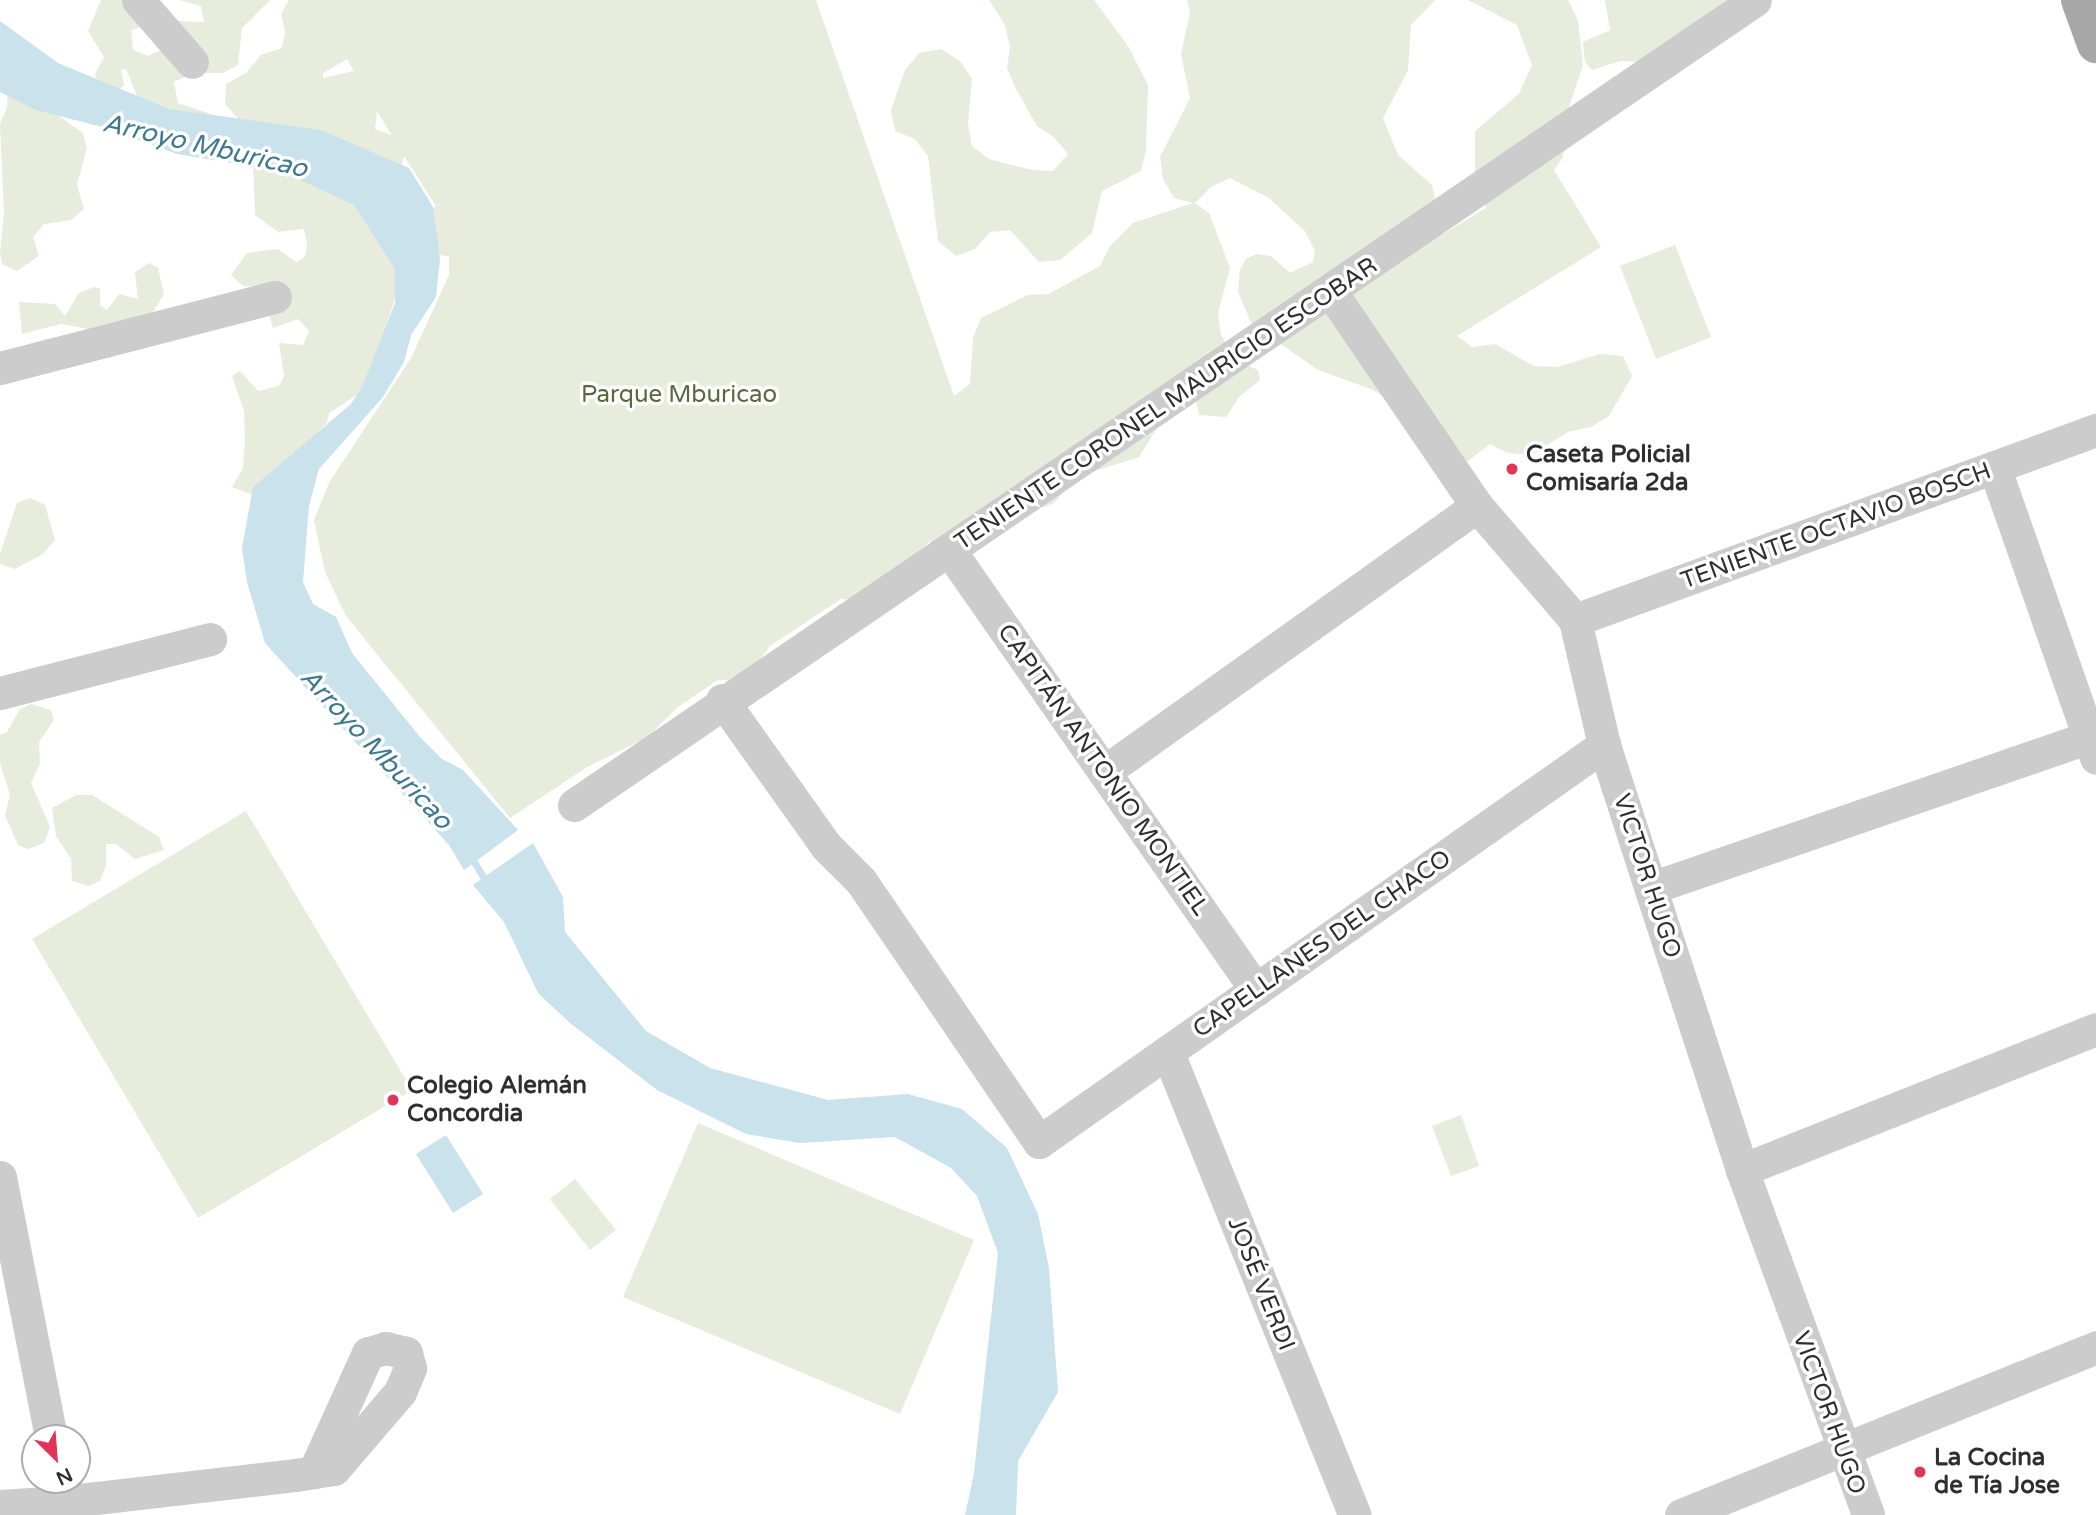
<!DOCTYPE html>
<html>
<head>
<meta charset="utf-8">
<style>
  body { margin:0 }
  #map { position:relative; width:2096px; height:1515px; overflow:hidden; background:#fff; font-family:"Varela Round",sans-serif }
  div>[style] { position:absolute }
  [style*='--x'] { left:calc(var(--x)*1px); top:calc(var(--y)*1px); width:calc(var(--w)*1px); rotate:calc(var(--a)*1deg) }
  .green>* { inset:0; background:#e7ecdd }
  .water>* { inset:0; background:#c9e2eb }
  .stream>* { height:7px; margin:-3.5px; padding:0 3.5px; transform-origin:3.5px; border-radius:3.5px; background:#c9e2eb }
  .minor>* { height:33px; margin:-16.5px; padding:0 16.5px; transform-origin:16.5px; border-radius:16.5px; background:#ccc }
  .major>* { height:38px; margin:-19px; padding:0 19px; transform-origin:19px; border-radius:19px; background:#a7a7a7 }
  .dots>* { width:19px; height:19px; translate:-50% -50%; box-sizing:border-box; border:4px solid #fff; border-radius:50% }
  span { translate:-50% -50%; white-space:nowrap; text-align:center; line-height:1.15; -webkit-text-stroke:7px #fff; paint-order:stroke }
  .park-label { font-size:24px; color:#586a3d }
  .street-label { font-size:24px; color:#2f2f2f }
  .poi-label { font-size:24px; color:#2f2f2f; font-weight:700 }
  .left { translate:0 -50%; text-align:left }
  .water-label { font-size:26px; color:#3e7a8f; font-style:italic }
  .north { position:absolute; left:21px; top:1424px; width:70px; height:70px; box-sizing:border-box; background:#fff; border:2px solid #acacac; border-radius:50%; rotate:155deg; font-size:19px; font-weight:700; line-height:28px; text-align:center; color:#2f2f2f }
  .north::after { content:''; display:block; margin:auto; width:24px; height:32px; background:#e23458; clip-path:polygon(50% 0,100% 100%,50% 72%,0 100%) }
</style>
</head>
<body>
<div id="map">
  <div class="green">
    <i style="clip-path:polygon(101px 0,144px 0,141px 27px,131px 30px,133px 50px,148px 56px,163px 49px,178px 21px,204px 22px,201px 6px,179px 0,270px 0,242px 28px,238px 65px,223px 73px,194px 73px,174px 82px,178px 103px,214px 115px,218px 128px,138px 98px,126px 69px,121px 70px,124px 85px,116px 93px,97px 84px,95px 74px,104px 57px,88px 31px)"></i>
    <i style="clip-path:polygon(evenodd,289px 0,816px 0,954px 396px,970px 384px,973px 338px,981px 318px,1028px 295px,1049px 294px,1100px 266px,1110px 246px,1133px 223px,1193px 203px,1174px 198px,1163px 179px,1160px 157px,1190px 98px,1181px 54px,1190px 12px,1187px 0,1435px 0,1411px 25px,1408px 70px,1383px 118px,1398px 155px,1432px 185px,1443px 234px,1486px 208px,1475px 175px,1475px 131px,1519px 94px,1532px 65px,1517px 25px,1468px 0,1568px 0,1578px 21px,1583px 65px,1567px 113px,1563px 157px,1554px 170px,1601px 247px,1457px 336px,1472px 347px,1495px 344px,1534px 366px,1557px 367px,1600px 354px,1623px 356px,1632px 376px,1609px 416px,1591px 427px,1568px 432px,1531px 455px,1508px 453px,1490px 444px,1464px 464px,1399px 406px,1371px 389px,1318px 370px,1251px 323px,1238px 292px,1240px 269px,1246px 259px,1256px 254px,1271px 256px,1290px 273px,1313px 262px,1315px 251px,1305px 231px,1269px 198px,1230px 178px,1211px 187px,1195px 203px,1209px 213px,1230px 268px,1218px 313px,1221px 335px,1239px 362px,1258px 370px,1260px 380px,1239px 397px,1226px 417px,1199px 415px,1195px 395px,1159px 425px,1139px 457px,1076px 477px,1054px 503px,1044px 507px,1033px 504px,930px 545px,931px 539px,898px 580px,859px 600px,841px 599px,770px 646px,752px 670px,734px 681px,718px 680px,678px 707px,646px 738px,587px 767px,510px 818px,346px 616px,325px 572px,314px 520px,330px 481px,411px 358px,449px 275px,449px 257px,436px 254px,417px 225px,436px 206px,404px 156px,401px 168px,243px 124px,225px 104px,226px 84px,246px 73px,261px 55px,282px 48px,285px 32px,281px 14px,289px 0,347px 59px,354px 71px,323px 78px,323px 73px,347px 59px,289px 0,377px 111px,391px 134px,391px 135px,375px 129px,377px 111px)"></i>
    <i style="clip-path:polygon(989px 0,1094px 0,1128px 46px,1148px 85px,1146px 150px,1141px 171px,1102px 191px,1092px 233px,1060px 260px,1039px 262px,1010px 230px,990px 232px,975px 249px,956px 256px,938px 241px,928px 156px,915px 139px,895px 131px,891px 110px,905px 70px,919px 53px,941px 49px,960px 61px,972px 79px,968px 123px,972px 146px,989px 159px,1032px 170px,1053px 171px,1068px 154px,1054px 137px,1037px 126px,1016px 89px,1007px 68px,1010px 47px,1005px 25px)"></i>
    <i style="clip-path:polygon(1605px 0,1726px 0,1641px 62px,1620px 61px,1592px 70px,1585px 62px,1583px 42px,1610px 30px)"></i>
    <i style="clip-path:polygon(8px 80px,83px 133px,87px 148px,77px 185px,84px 209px,71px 220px,44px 224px,33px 237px,39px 256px,17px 271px,2px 264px,0 252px,4px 214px,0 124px,7px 107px)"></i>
    <i style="clip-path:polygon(253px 158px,351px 185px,401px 280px,369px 378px,357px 395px,329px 413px,327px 423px,253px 495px,232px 487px,243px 468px,245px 440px,244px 411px,232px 376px,240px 371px,258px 391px,279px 386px,284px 376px,279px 343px,303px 345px,309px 331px,298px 319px,273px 328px,261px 287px,243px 286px,231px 275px,247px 253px,278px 249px,296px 262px,305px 257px,307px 245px,304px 229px,278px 232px,255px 215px)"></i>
    <i style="clip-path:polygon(1675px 245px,1711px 337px,1656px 359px,1620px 266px)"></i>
    <i style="clip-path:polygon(149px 263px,158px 268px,164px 294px,153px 312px,95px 330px,61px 324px,22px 334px,19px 302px,55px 304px,65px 316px,79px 293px,94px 287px,100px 289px,100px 305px,107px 310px,119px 294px,138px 299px,135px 272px)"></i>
    <i style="clip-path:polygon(30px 498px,45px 505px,55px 540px,43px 554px,15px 569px,0 564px,0 554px,17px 503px)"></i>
    <i style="clip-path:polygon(31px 704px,51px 710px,54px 720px,39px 742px,40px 764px,31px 783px,50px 827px,44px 843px,28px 849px,18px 845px,5px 815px,10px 795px,0 763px,0 735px,7px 732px,20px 709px)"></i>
    <i style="clip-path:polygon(76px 795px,92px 795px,159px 837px,164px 850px,135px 859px,116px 844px,106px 844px,106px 865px,100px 881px,89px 886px,72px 881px,71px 859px,56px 836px,52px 808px)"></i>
    <i style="clip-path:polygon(246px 811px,412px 1090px,198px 1218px,32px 939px)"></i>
    <i style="clip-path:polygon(1461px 1115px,1479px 1166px,1451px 1176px,1432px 1126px)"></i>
    <i style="clip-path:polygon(698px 1123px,974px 1240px,900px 1414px,623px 1297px)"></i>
    <i style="clip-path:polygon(575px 1179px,616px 1230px,590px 1250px,550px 1199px)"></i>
  </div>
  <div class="water">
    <i style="clip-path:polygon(0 21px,58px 63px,169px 109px,321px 130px,409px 168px,433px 207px,440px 259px,436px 297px,411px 335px,404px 362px,383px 397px,319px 469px,309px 506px,303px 582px,313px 604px,336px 617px,352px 653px,420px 737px,442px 759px,463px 770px,518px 830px,464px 870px,449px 845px,265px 643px,247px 582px,242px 548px,253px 487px,351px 404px,363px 385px,395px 303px,395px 269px,354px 205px,281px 171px,177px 154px,106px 128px,36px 110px,0 92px)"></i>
    <i style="clip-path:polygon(533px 843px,563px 897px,565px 932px,646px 1031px,710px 1068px,828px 1100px,908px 1094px,962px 1109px,1007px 1148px,1038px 1214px,1049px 1268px,1058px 1392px,1018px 1461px,1016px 1515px,965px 1515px,974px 1473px,998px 1253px,977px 1196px,951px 1168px,895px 1137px,800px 1143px,746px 1134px,657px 1090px,570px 1023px,538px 993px,504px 922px,473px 885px)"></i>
    <i style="clip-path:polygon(446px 1135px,483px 1194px,453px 1213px,416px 1154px)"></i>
  </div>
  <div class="stream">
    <i style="--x:470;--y:855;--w:33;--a:59"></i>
  </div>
  <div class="minor">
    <i style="--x:138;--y:0;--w:82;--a:48.9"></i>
    <i style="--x:1331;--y:292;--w:259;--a:55.7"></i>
    <i style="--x:1477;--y:506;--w:150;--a:49.3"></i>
    <i style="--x:1575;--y:620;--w:128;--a:76.9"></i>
    <i style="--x:1604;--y:745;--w:447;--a:72"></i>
    <i style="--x:1742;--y:1170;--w:367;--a:69.9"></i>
    <i style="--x:0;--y:368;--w:284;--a:-14.5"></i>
    <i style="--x:1995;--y:469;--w:306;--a:70.7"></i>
    <i style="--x:950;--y:551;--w:535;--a:55.12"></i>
    <i style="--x:1575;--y:620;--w:555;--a:-20.04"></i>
    <i style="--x:0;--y:693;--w:217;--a:-14.4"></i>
    <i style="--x:722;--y:700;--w:179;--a:54.5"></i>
    <i style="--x:826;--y:846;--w:49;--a:45"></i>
    <i style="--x:861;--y:881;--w:316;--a:55.7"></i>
    <i style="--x:1039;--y:1142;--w:691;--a:-35.09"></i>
    <i style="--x:1104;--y:772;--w:458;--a:-35.5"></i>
    <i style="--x:574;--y:805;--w:1429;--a:-34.28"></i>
    <i style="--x:1651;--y:888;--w:463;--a:-19"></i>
    <i style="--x:1168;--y:1053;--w:498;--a:68"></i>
    <i style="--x:1742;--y:1170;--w:381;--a:-21.7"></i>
    <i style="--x:0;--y:1177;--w:266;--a:78.9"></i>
    <i style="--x:0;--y:1506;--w:62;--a:-3.7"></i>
    <i style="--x:62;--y:1502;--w:236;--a:-6.6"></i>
    <i style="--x:296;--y:1475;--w:38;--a:-9"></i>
    <i style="--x:334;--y:1469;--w:101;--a:-49.4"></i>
    <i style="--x:400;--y:1392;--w:26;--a:-67"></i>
    <i style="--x:410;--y:1368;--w:16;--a:-105"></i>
    <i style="--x:406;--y:1353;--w:21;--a:-166"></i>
    <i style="--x:386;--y:1348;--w:19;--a:164"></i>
    <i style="--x:368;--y:1353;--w:131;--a:114.4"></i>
    <i style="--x:1681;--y:1515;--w:448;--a:-22"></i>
  </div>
  <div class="major">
    <i style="--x:2080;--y:0;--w:47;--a:70"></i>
  </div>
  <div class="dots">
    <i style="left:1512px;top:469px;background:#e23458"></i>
    <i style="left:393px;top:1100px;background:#e23458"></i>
    <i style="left:1920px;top:1472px;background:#e23458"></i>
  </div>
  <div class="park-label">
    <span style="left:679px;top:395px">Parque Mburicao</span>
  </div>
  <div class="street-label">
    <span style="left:1166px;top:404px;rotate:-34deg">TENIENTE CORONEL MAURICIO ESCOBAR</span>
    <span style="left:1836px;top:526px;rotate:-20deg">TENIENTE OCTAVIO BOSCH</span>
    <span style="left:1103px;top:770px;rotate:55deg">CAPITÁN ANTONIO MONTIEL</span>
    <span style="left:1647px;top:876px;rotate:72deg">VICTOR HUGO</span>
    <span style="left:1322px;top:944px;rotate:-35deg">CAPELLANES DEL CHACO</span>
    <span style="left:1261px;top:1284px;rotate:68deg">JOSÉ VERDI</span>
    <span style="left:1829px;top:1413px;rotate:70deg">VICTOR HUGO</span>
  </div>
  <div class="poi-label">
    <span class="left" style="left:1526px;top:469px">Caseta Policial<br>Comisaría 2da</span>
    <span class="left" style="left:407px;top:1100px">Colegio Alemán<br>Concordia</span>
    <span class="left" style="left:1934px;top:1472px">La Cocina<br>de Tía Jose</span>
  </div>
  <div class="water-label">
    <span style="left:205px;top:146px;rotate:13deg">Arroyo Mburicao</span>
    <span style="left:376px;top:749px;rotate:47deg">Arroyo Mburicao</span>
  </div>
  <div class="north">N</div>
</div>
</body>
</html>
